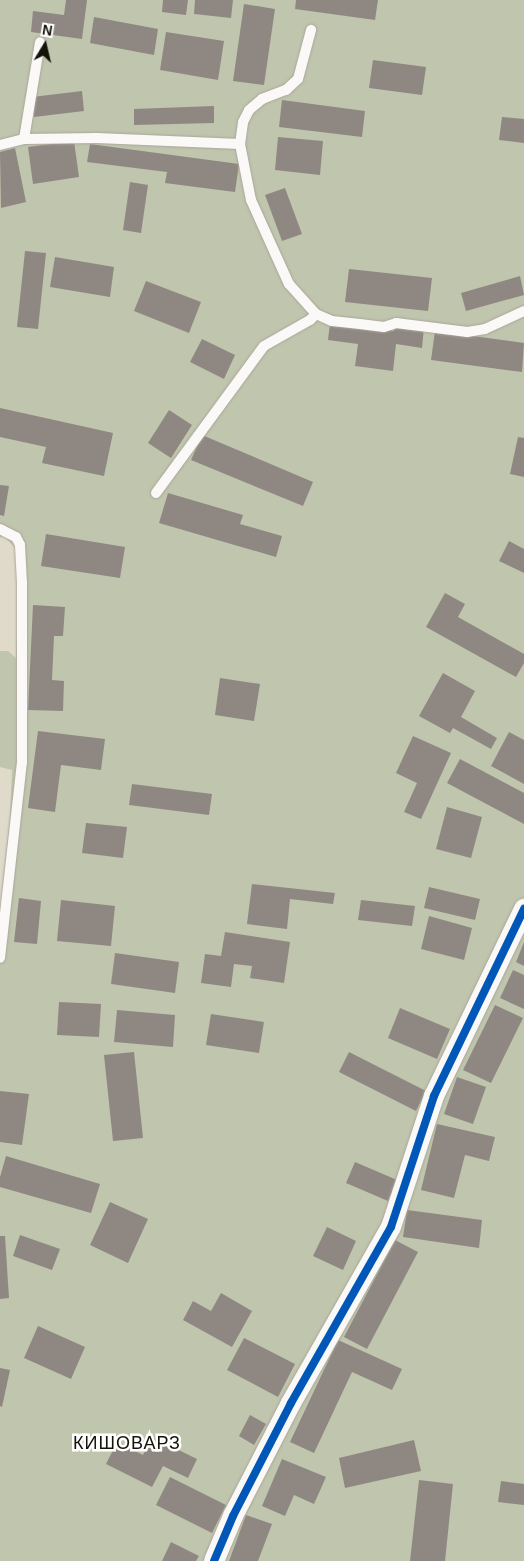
<!DOCTYPE html>
<html>
<head>
<meta charset="utf-8">
<style>
  body { margin:0 }
  #map { position:relative; width:524px; height:1561px; overflow:hidden; background:#dfdaca; font-family:Helvetica,sans-serif }
  div>[style] { position:absolute }
  [style*='--x'] { left:calc(var(--x)*1px); top:calc(var(--y)*1px); width:calc(var(--w)*1px); rotate:calc(var(--a)*1deg) }
  .green>* { inset:0; background:#c0c5ad }
  .building>* { inset:0; background:#8f8882 }
  .roads { filter:drop-shadow(0 0 1px #aaa69a) drop-shadow(0 0 1px #aaa69a) }
  .lane>* { height:10px; margin:-5px; padding:0 5px; transform-origin:5px; border-radius:5px; background:#faf9f7 }
  .street>* { height:20px; margin:-10px; padding:0 10px; transform-origin:10px; border-radius:10px; background:#faf9f7 }
  .cycleway>* { height:8px; margin:-4px; padding:0 4px; transform-origin:4px; border-radius:4px; background:#0057b8 }
  span { translate:-50% -50%; white-space:nowrap; text-align:center; line-height:1.15; -webkit-text-stroke:5px #fff; paint-order:stroke }
  .quarter-label { font-size:18px; color:#151208; letter-spacing:1px }
  .north { position:absolute; left:20px; top:20px; width:50px; height:50px; -webkit-text-stroke:4px #fff; paint-order:stroke; rotate:9deg; font-size:14px; font-weight:700; line-height:20px; text-align:center; color:#151208 }
  .north::after { content:''; display:block; margin:auto; width:18px; height:22px; background:#151208; clip-path:polygon(50% 0,100% 100%,50% 72%,0 100%) }
</style>
</head>
<body>
<div id="map">
  <div class="green">
    <i style="clip-path:polygon(0 0,524px 0,524px 1561px,0 1561px,0 911px,10px 818px,12px 770px,0 767px,0 651px,8px 651px,16px 658px,19px 582px,16px 549px,3px 535px,0 538px)"></i>
  </div>
  <div class="building">
    <i style="clip-path:polygon(66px 0,87px 0,82px 39px,31px 32px,33px 11px,64px 15px)"></i>
    <i style="clip-path:polygon(163px 0,188px 0,186px 15px,162px 12px)"></i>
    <i style="clip-path:polygon(195px 0,233px 0,231px 18px,194px 14px)"></i>
    <i style="clip-path:polygon(296px 0,378px 0,375px 20px,295px 9px)"></i>
    <i style="clip-path:polygon(244px 4px,275px 9px,264px 85px,233px 81px)"></i>
    <i style="clip-path:polygon(94px 17px,158px 29px,154px 55px,90px 43px)"></i>
    <i style="clip-path:polygon(166px 32px,224px 41px,218px 80px,160px 70px)"></i>
    <i style="clip-path:polygon(373px 60px,426px 67px,422px 95px,369px 88px)"></i>
    <i style="clip-path:polygon(82px 91px,84px 111px,34px 117px,32px 97px)"></i>
    <i style="clip-path:polygon(282px 100px,365px 111px,362px 137px,279px 127px)"></i>
    <i style="clip-path:polygon(214px 106px,214px 123px,134px 125px,134px 109px)"></i>
    <i style="clip-path:polygon(502px 117px,524px 119px,524px 143px,499px 140px)"></i>
    <i style="clip-path:polygon(278px 137px,323px 141px,320px 175px,275px 170px)"></i>
    <i style="clip-path:polygon(74px 141px,79px 177px,33px 184px,28px 147px)"></i>
    <i style="clip-path:polygon(90px 144px,239px 164px,235px 192px,165px 183px,167px 172px,87px 162px)"></i>
    <i style="clip-path:polygon(15px 148px,26px 202px,1px 208px,0 152px)"></i>
    <i style="clip-path:polygon(130px 182px,148px 185px,141px 233px,123px 230px)"></i>
    <i style="clip-path:polygon(285px 188px,302px 234px,282px 241px,265px 195px)"></i>
    <i style="clip-path:polygon(25px 251px,46px 253px,38px 329px,17px 327px)"></i>
    <i style="clip-path:polygon(55px 257px,114px 267px,110px 297px,50px 287px)"></i>
    <i style="clip-path:polygon(349px 269px,432px 278px,428px 311px,345px 302px)"></i>
    <i style="clip-path:polygon(520px 276px,524px 295px,466px 311px,461px 293px)"></i>
    <i style="clip-path:polygon(146px 281px,201px 302px,189px 333px,134px 311px)"></i>
    <i style="clip-path:polygon(330px 323px,394px 331px,395px 324px,424px 327px,422px 348px,396px 344px,393px 371px,355px 366px,358px 344px,328px 340px)"></i>
    <i style="clip-path:polygon(435px 331px,524px 343px,522px 372px,431px 360px)"></i>
    <i style="clip-path:polygon(202px 339px,235px 355px,224px 379px,190px 362px)"></i>
    <i style="clip-path:polygon(0 408px,113px 433px,104px 476px,42px 463px,46px 447px,0 437px)"></i>
    <i style="clip-path:polygon(169px 410px,192px 425px,171px 458px,148px 443px)"></i>
    <i style="clip-path:polygon(202px 435px,313px 482px,303px 506px,191px 460px)"></i>
    <i style="clip-path:polygon(518px 437px,524px 438px,524px 477px,510px 474px)"></i>
    <i style="clip-path:polygon(0 485px,9px 486px,4px 516px,0 515px)"></i>
    <i style="clip-path:polygon(168px 493px,243px 515px,240px 524px,282px 536px,276px 557px,159px 523px)"></i>
    <i style="clip-path:polygon(46px 534px,125px 547px,120px 578px,41px 566px)"></i>
    <i style="clip-path:polygon(509px 541px,524px 549px,524px 573px,499px 561px)"></i>
    <i style="clip-path:polygon(445px 593px,465px 604px,458px 617px,524px 654px,524px 663px,516px 677px,426px 627px)"></i>
    <i style="clip-path:polygon(33px 605px,65px 607px,63px 636px,54px 636px,52px 680px,64px 681px,63px 711px,28px 710px)"></i>
    <i style="clip-path:polygon(443px 673px,475px 691px,461px 717px,497px 738px,491px 749px,453px 728px,450px 733px,419px 716px)"></i>
    <i style="clip-path:polygon(220px 678px,260px 684px,254px 721px,215px 715px)"></i>
    <i style="clip-path:polygon(38px 731px,105px 739px,101px 770px,61px 765px,55px 812px,28px 808px)"></i>
    <i style="clip-path:polygon(509px 732px,524px 740px,524px 784px,491px 766px)"></i>
    <i style="clip-path:polygon(413px 736px,451px 753px,421px 819px,404px 812px,417px 783px,396px 773px)"></i>
    <i style="clip-path:polygon(460px 759px,524px 793px,524px 824px,447px 783px)"></i>
    <i style="clip-path:polygon(132px 784px,212px 794px,209px 815px,129px 805px)"></i>
    <i style="clip-path:polygon(447px 807px,482px 817px,471px 858px,436px 849px)"></i>
    <i style="clip-path:polygon(86px 823px,127px 827px,123px 858px,82px 853px)"></i>
    <i style="clip-path:polygon(252px 884px,335px 893px,333px 904px,290px 899px,287px 929px,247px 924px)"></i>
    <i style="clip-path:polygon(429px 887px,480px 899px,475px 920px,424px 908px)"></i>
    <i style="clip-path:polygon(19px 898px,41px 901px,37px 944px,14px 942px)"></i>
    <i style="clip-path:polygon(61px 900px,115px 906px,111px 946px,57px 941px)"></i>
    <i style="clip-path:polygon(361px 900px,415px 906px,412px 926px,358px 920px)"></i>
    <i style="clip-path:polygon(429px 916px,472px 928px,464px 960px,421px 949px)"></i>
    <i style="clip-path:polygon(225px 932px,290px 942px,284px 983px,250px 978px,252px 966px,234px 964px,231px 987px,201px 983px,205px 954px,221px 956px)"></i>
    <i style="clip-path:polygon(524px 942px,524px 966px,516px 962px)"></i>
    <i style="clip-path:polygon(115px 953px,179px 962px,175px 993px,111px 984px)"></i>
    <i style="clip-path:polygon(513px 970px,524px 975px,524px 1009px,500px 998px)"></i>
    <i style="clip-path:polygon(59px 1002px,101px 1004px,99px 1037px,57px 1035px)"></i>
    <i style="clip-path:polygon(495px 1005px,523px 1018px,491px 1083px,463px 1070px)"></i>
    <i style="clip-path:polygon(400px 1008px,450px 1029px,437px 1059px,388px 1038px)"></i>
    <i style="clip-path:polygon(117px 1010px,175px 1015px,173px 1047px,114px 1042px)"></i>
    <i style="clip-path:polygon(211px 1014px,264px 1022px,259px 1053px,206px 1045px)"></i>
    <i style="clip-path:polygon(134px 1052px,143px 1138px,113px 1141px,104px 1055px)"></i>
    <i style="clip-path:polygon(349px 1052px,426px 1091px,416px 1111px,339px 1072px)"></i>
    <i style="clip-path:polygon(457px 1077px,486px 1087px,473px 1124px,444px 1114px)"></i>
    <i style="clip-path:polygon(0 1091px,29px 1094px,22px 1145px,0 1142px)"></i>
    <i style="clip-path:polygon(437px 1124px,495px 1137px,489px 1161px,465px 1155px,454px 1198px,421px 1190px)"></i>
    <i style="clip-path:polygon(6px 1156px,100px 1184px,91px 1213px,0 1187px,0 1177px)"></i>
    <i style="clip-path:polygon(355px 1162px,397px 1180px,388px 1201px,346px 1183px)"></i>
    <i style="clip-path:polygon(110px 1202px,148px 1219px,128px 1263px,90px 1245px)"></i>
    <i style="clip-path:polygon(407px 1210px,482px 1220px,479px 1248px,403px 1237px)"></i>
    <i style="clip-path:polygon(327px 1227px,356px 1241px,343px 1270px,313px 1256px)"></i>
    <i style="clip-path:polygon(20px 1235px,60px 1249px,52px 1270px,13px 1256px)"></i>
    <i style="clip-path:polygon(0 1236px,5px 1236px,9px 1298px,0 1299px)"></i>
    <i style="clip-path:polygon(395px 1240px,418px 1252px,367px 1349px,344px 1337px)"></i>
    <i style="clip-path:polygon(221px 1293px,252px 1311px,232px 1347px,183px 1320px,193px 1301px,211px 1311px)"></i>
    <i style="clip-path:polygon(38px 1326px,85px 1347px,71px 1379px,24px 1358px)"></i>
    <i style="clip-path:polygon(244px 1338px,295px 1364px,278px 1397px,227px 1370px)"></i>
    <i style="clip-path:polygon(338px 1340px,402px 1369px,392px 1390px,352px 1372px,314px 1453px,290px 1442px)"></i>
    <i style="clip-path:polygon(0 1368px,10px 1370px,2px 1407px,0 1406px)"></i>
    <i style="clip-path:polygon(250px 1415px,266px 1424px,254px 1445px,239px 1436px)"></i>
    <i style="clip-path:polygon(152px 1437px,197px 1459px,188px 1478px,163px 1466px,152px 1487px,106px 1464px,117px 1442px,143px 1455px)"></i>
    <i style="clip-path:polygon(414px 1440px,421px 1471px,345px 1488px,339px 1458px)"></i>
    <i style="clip-path:polygon(282px 1459px,326px 1477px,314px 1504px,294px 1495px,285px 1516px,262px 1506px)"></i>
    <i style="clip-path:polygon(170px 1477px,226px 1505px,212px 1533px,156px 1505px)"></i>
    <i style="clip-path:polygon(419px 1480px,453px 1484px,445px 1561px,410px 1561px)"></i>
    <i style="clip-path:polygon(501px 1481px,524px 1484px,524px 1505px,498px 1502px)"></i>
    <i style="clip-path:polygon(246px 1515px,272px 1524px,258px 1561px,229px 1561px)"></i>
    <i style="clip-path:polygon(171px 1542px,199px 1556px,196px 1561px,162px 1561px)"></i>
  </div>
  <div class="roads">
    <div class="lane">
      <i style="--x:24;--y:139;--w:98;--a:-80.6"></i>
      <i style="--x:240;--y:144;--w:22;--a:-82"></i>
      <i style="--x:243;--y:122;--w:13;--a:-63"></i>
      <i style="--x:249;--y:110;--w:17;--a:-40"></i>
      <i style="--x:262;--y:99;--w:26;--a:-21"></i>
      <i style="--x:286;--y:90;--w:16;--a:-43"></i>
      <i style="--x:298;--y:79;--w:51;--a:-75.1"></i>
      <i style="--x:0;--y:145;--w:25;--a:-14"></i>
      <i style="--x:24;--y:139;--w:73;--a:-0.8"></i>
      <i style="--x:97;--y:138;--w:143;--a:2.4"></i>
      <i style="--x:240;--y:144;--w:57;--a:78.9"></i>
      <i style="--x:251;--y:200;--w:92;--a:65.7"></i>
      <i style="--x:289;--y:284;--w:40;--a:48"></i>
      <i style="--x:316;--y:314;--w:17;--a:24"></i>
      <i style="--x:332;--y:321;--w:28;--a:6"></i>
      <i style="--x:360;--y:324;--w:24;--a:7"></i>
      <i style="--x:384;--y:327;--w:13;--a:-18"></i>
      <i style="--x:396;--y:323;--w:72;--a:7.2"></i>
      <i style="--x:467;--y:332;--w:18;--a:-9"></i>
      <i style="--x:485;--y:329;--w:43;--a:-24.8"></i>
      <i style="--x:156;--y:493;--w:182;--a:-53.7"></i>
      <i style="--x:264;--y:346;--w:53;--a:-29.5"></i>
      <i style="--x:310;--y:320;--w:8;--a:-45"></i>
      <i style="--x:0;--y:529;--w:18;--a:27"></i>
      <i style="--x:16;--y:537;--w:9;--a:63"></i>
      <i style="--x:20;--y:545;--w:37;--a:87"></i>
      <i style="--x:22;--y:582;--w:180;--a:90"></i>
      <i style="--x:22;--y:762;--w:197;--a:96.4"></i>
    </div>
    <div class="street">
      <i style="--x:214;--y:1561;--w:49;--a:-67.1"></i>
      <i style="--x:233;--y:1516;--w:127;--a:-62.8"></i>
      <i style="--x:291;--y:1403;--w:202;--a:-60.4"></i>
      <i style="--x:391;--y:1227;--w:138;--a:-71.8"></i>
      <i style="--x:434;--y:1096;--w:208;--a:-64.3"></i>
    </div>
  </div>
  <div class="cycleway">
    <i style="--x:214;--y:1561;--w:49;--a:-67.1"></i>
    <i style="--x:233;--y:1516;--w:127;--a:-62.8"></i>
    <i style="--x:291;--y:1403;--w:202;--a:-60.4"></i>
    <i style="--x:391;--y:1227;--w:138;--a:-71.8"></i>
    <i style="--x:434;--y:1096;--w:208;--a:-64.3"></i>
  </div>
  <div class="quarter-label">
    <span style="left:127px;top:1443px">КИШОВАРЗ</span>
  </div>
  <div class="north">N</div>
</div>
</body>
</html>
